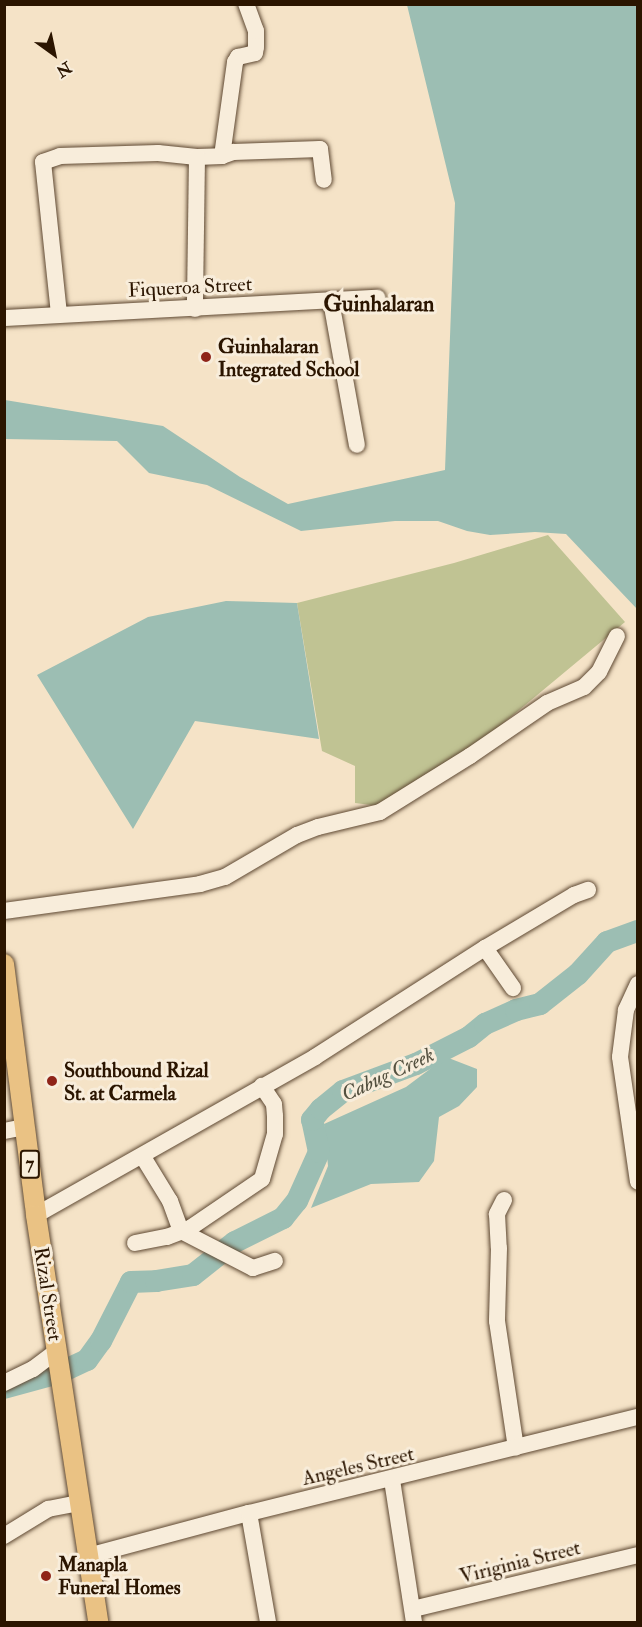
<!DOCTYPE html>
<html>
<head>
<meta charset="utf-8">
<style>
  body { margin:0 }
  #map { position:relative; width:642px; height:1627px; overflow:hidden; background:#f5e3c7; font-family:"IM FELL Double Pica",serif }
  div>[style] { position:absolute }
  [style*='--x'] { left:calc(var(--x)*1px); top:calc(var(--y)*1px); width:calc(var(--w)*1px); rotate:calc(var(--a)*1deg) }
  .green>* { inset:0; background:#c0c393 }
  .water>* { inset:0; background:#9cbeb3 }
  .river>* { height:22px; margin:-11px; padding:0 11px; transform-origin:11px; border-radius:11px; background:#9cbeb3 }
  .roads { filter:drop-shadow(0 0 2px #5e4832) drop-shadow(0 0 2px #5e4832) }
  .minor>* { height:16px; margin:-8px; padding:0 8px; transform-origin:8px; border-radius:8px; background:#f8eddb }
  .major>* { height:20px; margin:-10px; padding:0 10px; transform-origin:10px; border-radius:10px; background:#eac284 }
  .dots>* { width:16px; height:16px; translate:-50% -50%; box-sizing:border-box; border:3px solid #f8eddb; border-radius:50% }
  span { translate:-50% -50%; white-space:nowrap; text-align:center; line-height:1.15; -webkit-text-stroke:6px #f8eddb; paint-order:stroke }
  .shield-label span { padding:2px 4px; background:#f8eddb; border:2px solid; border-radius:4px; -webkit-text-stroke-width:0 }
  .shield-label { font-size:18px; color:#2b1500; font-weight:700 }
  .street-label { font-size:20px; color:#2b1500 }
  .poi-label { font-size:20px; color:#2b1500; font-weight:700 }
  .left { translate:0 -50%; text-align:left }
  .water-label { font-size:21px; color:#53503f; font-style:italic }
  .quarter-label { font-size:22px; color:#2b1500; font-weight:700 }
  .frame { position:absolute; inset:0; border:6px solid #2b1500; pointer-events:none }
  .north { position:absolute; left:24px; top:24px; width:60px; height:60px; -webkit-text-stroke:4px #f8eddb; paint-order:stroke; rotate:147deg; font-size:16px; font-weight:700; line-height:24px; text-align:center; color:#2b1500 }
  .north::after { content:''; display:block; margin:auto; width:21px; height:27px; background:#2b1500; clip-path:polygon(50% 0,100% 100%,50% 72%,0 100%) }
</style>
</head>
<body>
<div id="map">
  <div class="green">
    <i style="clip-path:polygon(548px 535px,625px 622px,489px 735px,379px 806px,355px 803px,355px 766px,322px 751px,297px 603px,454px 563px)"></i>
  </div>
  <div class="water">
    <i style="clip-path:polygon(407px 5px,637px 5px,637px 609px,566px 534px,535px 532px,490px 535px,467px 531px,438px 521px,395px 521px,301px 531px,207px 485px,149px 473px,117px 441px,5px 439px,5px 400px,163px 426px,240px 477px,288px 504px,445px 470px,455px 203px)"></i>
    <i style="clip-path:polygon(226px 601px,297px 603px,319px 739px,195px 721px,133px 829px,37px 675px,148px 617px)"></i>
    <i style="clip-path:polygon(446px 1057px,477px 1069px,477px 1087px,459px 1106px,439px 1117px,434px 1161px,419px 1182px,371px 1184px,311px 1208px,328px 1166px,324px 1124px,406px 1087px)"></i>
  </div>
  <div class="river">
    <i style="--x:4;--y:1388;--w:57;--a:-15.3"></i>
    <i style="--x:59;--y:1373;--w:31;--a:-25"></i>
    <i style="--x:87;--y:1360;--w:24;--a:-54"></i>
    <i style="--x:101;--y:1341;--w:66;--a:-63"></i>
    <i style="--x:131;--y:1282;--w:25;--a:-2"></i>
    <i style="--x:156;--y:1281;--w:37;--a:-9"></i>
    <i style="--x:193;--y:1275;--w:53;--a:-38.2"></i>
    <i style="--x:235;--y:1242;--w:54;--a:-26.6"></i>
    <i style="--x:283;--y:1218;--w:22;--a:-51"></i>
    <i style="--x:297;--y:1201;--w:54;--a:-65.8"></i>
    <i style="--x:319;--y:1152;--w:33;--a:-102"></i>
    <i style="--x:312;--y:1120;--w:14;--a:-51"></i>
    <i style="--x:321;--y:1109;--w:28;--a:-39"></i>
    <i style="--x:343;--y:1091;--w:78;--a:-20.3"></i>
    <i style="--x:416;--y:1064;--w:59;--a:-27"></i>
    <i style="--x:469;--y:1037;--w:21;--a:-39"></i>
    <i style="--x:485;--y:1024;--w:34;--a:-24"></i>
    <i style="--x:516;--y:1010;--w:25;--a:-14"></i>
    <i style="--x:540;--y:1004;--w:48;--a:-38.3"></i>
    <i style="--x:578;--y:974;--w:43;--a:-47.8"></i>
    <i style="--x:607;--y:942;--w:33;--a:-20"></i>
  </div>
  <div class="roads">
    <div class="minor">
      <i style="--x:222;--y:156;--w:95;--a:-82.1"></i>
      <i style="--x:235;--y:62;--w:6;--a:-59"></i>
      <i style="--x:238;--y:57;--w:17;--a:-13"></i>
      <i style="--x:255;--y:53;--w:6;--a:-81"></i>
      <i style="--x:256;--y:47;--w:16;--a:-90"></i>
      <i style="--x:256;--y:31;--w:29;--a:-110"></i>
      <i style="--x:197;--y:157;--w:25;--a:-2"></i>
      <i style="--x:222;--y:156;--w:12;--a:-20"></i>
      <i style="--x:233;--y:152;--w:87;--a:-2"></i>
      <i style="--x:320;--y:149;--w:31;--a:83"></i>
      <i style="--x:331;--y:301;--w:146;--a:79.8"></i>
      <i style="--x:59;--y:314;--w:153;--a:-96"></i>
      <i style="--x:43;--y:162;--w:18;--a:-19"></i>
      <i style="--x:60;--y:156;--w:98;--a:-1.8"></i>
      <i style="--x:158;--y:153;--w:39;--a:6"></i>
      <i style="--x:197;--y:157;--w:152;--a:90.8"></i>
      <i style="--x:4;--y:318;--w:374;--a:-3.1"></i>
      <i style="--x:4;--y:911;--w:198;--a:-7.8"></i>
      <i style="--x:200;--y:884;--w:26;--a:-16"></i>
      <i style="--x:225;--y:877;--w:83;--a:-30.3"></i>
      <i style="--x:297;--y:835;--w:22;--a:-21"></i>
      <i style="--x:318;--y:827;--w:64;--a:-13.6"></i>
      <i style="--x:380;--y:812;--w:106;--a:-31.9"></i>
      <i style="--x:470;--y:756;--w:93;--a:-34.5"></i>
      <i style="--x:547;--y:703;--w:40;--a:-23.4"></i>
      <i style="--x:584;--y:687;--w:21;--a:-45"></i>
      <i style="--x:599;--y:672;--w:40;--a:-63.4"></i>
      <i style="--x:485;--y:948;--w:104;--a:-30.8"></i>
      <i style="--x:574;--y:895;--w:15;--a:-20"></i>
      <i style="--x:638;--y:984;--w:29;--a:115"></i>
      <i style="--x:626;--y:1010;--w:47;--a:97.3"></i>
      <i style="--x:620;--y:1057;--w:126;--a:81.8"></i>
      <i style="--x:4;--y:1131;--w:21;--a:-11"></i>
      <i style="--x:143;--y:1157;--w:52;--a:58.5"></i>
      <i style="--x:170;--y:1201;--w:32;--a:70"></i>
      <i style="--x:181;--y:1231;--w:81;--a:27.2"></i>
      <i style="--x:253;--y:1268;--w:23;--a:-18"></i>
      <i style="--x:504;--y:1200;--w:16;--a:117"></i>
      <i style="--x:497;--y:1214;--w:34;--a:87"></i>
      <i style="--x:499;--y:1248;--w:73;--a:91.6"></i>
      <i style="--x:497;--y:1321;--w:128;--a:81.5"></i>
      <i style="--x:36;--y:1215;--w:321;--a:-29.5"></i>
      <i style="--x:315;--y:1057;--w:202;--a:-32.7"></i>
      <i style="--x:485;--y:948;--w:49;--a:55"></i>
      <i style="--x:135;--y:1243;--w:33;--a:-11"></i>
      <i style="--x:167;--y:1237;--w:25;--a:-21"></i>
      <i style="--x:190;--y:1228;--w:87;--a:-34.2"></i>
      <i style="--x:262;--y:1179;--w:47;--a:-73.9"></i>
      <i style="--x:275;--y:1134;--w:18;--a:-90"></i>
      <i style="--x:275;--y:1116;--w:12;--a:-95"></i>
      <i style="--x:274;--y:1104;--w:22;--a:-124"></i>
      <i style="--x:4;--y:1383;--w:32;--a:-26"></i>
      <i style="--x:33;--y:1369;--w:30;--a:-37"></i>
      <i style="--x:392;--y:1480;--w:144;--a:81.2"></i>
      <i style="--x:249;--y:1513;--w:111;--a:80.1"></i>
      <i style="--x:4;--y:1536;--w:52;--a:-31.5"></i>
      <i style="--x:48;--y:1509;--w:32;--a:-11"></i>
      <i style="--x:88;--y:1556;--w:167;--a:-15"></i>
      <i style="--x:249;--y:1513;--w:401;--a:-13.9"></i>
      <i style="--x:413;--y:1609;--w:231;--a:-13.5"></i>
    </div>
    <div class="major">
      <i style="--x:4;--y:964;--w:253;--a:82.7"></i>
      <i style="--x:36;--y:1215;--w:412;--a:81.3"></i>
    </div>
  </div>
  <div class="dots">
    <i style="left:206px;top:357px;background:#8f2418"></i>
    <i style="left:52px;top:1081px;background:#8f2418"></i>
    <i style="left:46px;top:1576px;background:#8f2418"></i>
  </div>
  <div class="shield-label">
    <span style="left:30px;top:1164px">7</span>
  </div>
  <div class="street-label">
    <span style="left:190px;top:287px;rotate:-3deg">Fiqueroa Street</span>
    <span style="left:48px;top:1294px;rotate:81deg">Rizal Street</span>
    <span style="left:358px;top:1466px;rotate:-13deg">Angeles Street</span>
    <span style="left:520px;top:1562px;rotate:-14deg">Viriginia Street</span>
  </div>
  <div class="poi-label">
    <span class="left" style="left:218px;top:358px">Guinhalaran<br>Integrated School</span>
    <span class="left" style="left:64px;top:1082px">Southbound Rizal<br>St. at Carmela</span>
    <span class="left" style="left:58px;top:1576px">Manapla<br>Funeral Homes</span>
  </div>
  <div class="water-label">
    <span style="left:388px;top:1075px;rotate:-25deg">Cabug Creek</span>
  </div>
  <div class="quarter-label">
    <span style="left:379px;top:305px">Guinhalaran</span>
  </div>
  <div class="frame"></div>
  <div class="north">N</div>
</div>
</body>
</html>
